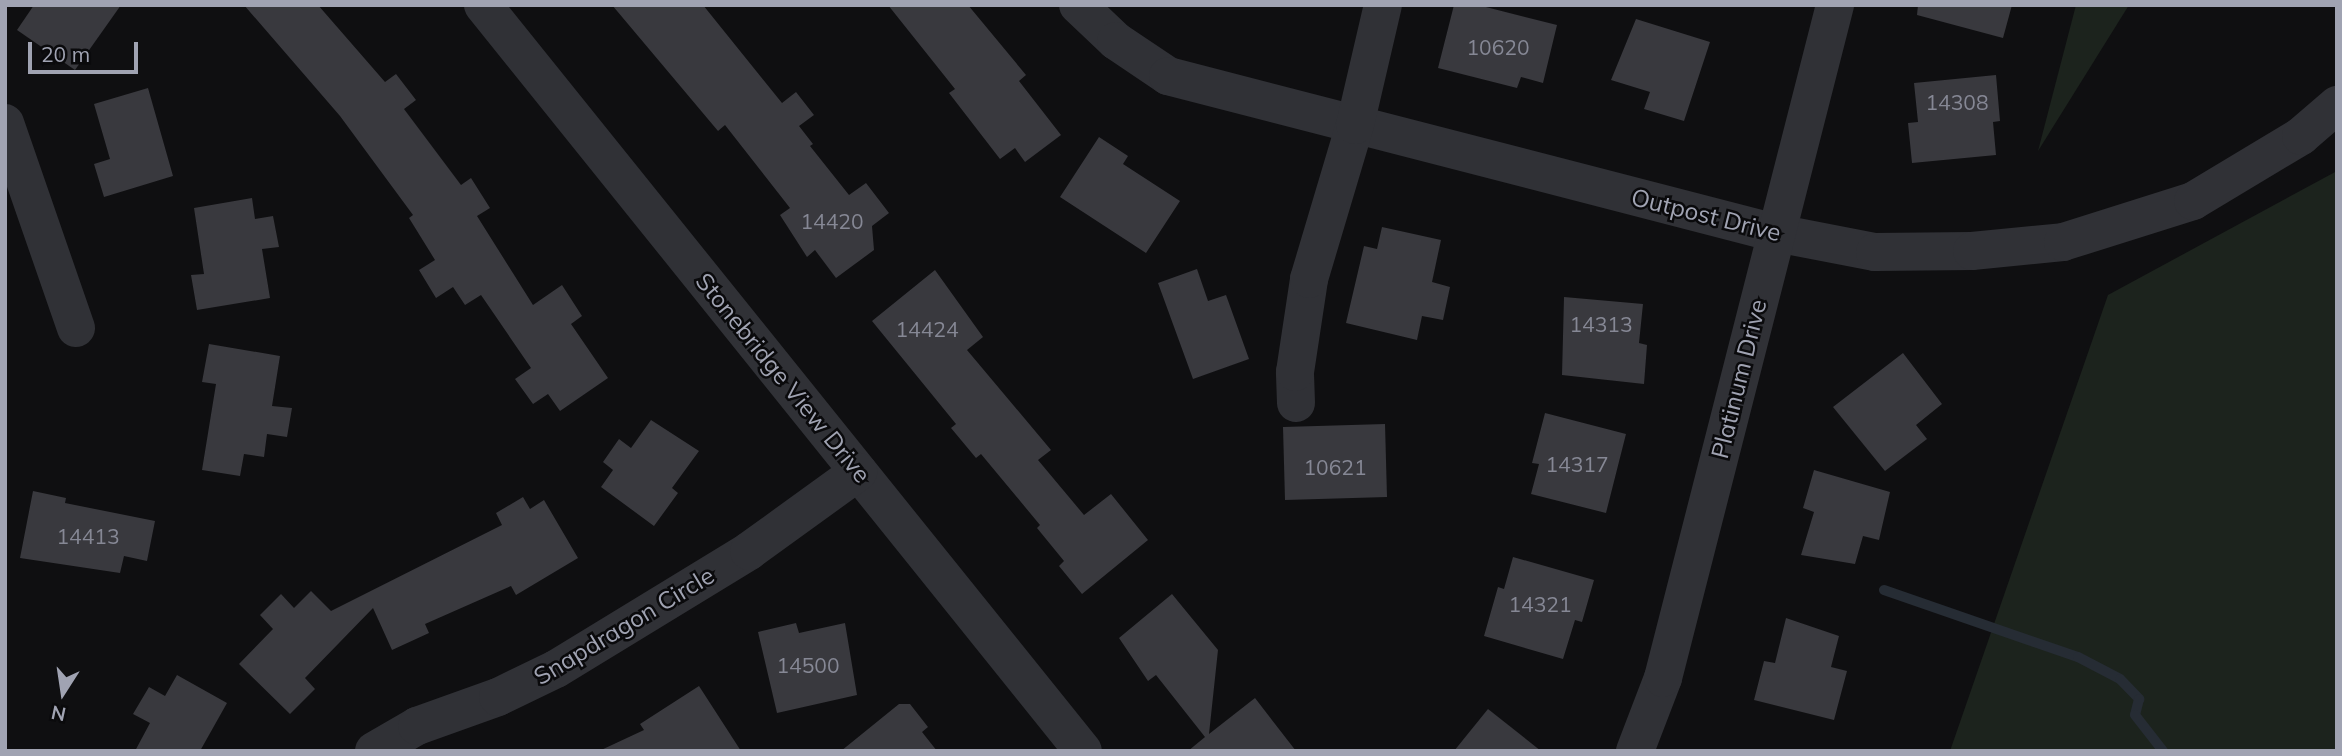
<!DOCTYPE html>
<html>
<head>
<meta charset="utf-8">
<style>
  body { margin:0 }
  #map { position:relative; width:2342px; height:756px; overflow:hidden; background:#0f0f11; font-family:Mulish,sans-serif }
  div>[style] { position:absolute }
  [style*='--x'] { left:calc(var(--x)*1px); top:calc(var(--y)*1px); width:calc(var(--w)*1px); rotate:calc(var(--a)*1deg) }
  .green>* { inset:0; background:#1c231d }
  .stream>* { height:10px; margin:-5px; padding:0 5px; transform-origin:5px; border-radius:5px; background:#262c34 }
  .building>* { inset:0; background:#39393e }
  .minor>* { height:38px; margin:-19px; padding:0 19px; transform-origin:19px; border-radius:19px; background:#303136 }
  span { translate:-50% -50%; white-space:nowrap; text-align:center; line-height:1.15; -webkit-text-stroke:5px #0a0a0c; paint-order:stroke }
  .number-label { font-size:21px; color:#868895 }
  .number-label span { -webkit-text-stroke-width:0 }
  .street-label { font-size:24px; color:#a0a3b2 }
  .frame { position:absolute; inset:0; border:7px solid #a0a3b2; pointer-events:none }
  .north { position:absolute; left:28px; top:658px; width:70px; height:70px; -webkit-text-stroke:5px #0a0a0c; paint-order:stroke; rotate:192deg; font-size:19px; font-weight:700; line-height:28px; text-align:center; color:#a0a3b2 }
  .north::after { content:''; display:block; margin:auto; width:24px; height:32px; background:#a0a3b2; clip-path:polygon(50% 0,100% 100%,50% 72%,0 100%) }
  .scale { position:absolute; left:28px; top:42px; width:110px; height:32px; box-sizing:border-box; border:4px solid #a0a3b2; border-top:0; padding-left:9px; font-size:21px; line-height:24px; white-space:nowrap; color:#a0a3b2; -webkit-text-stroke:5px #0a0a0c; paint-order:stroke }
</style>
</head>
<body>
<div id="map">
  <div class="green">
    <i style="clip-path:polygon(2076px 5px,2129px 5px,2038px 151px)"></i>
    <i style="clip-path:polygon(2337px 171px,2337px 751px,1950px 751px,2108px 295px)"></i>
  </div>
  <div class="stream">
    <i style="--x:1884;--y:590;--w:205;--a:19.1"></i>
    <i style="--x:2078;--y:657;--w:47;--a:27.6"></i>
    <i style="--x:2120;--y:679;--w:28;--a:46"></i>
    <i style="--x:2139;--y:699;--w:16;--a:104"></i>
    <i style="--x:2135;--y:715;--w:46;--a:52.1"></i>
  </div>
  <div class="building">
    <i style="clip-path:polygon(34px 5px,121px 5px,75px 70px,17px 30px)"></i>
    <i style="clip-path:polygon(244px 5px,318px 5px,385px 82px,396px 74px,416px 100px,404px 109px,461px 185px,471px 178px,490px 208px,477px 216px,533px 305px,562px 285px,582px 316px,571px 324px,608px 378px,560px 411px,548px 394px,533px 404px,515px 379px,531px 368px,481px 295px,465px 305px,453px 287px,436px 298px,419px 270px,435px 260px,409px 218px,413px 215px,340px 116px)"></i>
    <i style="clip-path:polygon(612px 5px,703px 5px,782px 103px,796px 92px,814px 115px,799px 126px,813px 144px,810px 146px,849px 195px,866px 183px,889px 213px,872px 226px,874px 250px,836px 278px,815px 250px,807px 257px,780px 215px,790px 208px,725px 125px,718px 131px)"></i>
    <i style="clip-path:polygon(888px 5px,968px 5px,1026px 75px,1019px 81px,1061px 135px,1025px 162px,1015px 148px,1000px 159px,949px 93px,955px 89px)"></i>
    <i style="clip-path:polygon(1454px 5px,1478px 5px,1557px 25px,1543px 83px,1521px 77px,1517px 88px,1438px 68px)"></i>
    <i style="clip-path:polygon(1918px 5px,2012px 5px,2003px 38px,1917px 15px)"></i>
    <i style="clip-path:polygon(1636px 19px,1710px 42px,1684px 121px,1644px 109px,1650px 92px,1611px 80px)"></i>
    <i style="clip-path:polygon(1996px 75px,2000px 121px,1993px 122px,1996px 155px,1912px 163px,1908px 123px,1918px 122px,1914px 83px)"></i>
    <i style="clip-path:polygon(148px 88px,173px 176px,104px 197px,94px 164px,110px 159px,94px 104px)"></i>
    <i style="clip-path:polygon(1099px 137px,1128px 156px,1123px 164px,1180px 201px,1146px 253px,1060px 197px)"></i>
    <i style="clip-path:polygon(252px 198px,255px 219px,273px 216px,279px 247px,262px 249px,270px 298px,197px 310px,191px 275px,204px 274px,194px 208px)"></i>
    <i style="clip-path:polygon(1382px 227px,1441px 240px,1432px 282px,1450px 287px,1443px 320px,1422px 316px,1417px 340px,1346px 323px,1364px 246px,1377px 249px)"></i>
    <i style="clip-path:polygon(1197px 269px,1208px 301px,1226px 295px,1249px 359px,1193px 379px,1158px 283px)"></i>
    <i style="clip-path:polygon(935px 270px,983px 337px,967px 350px,1051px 450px,1038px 460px,1084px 515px,1111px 494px,1148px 540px,1082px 594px,1059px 566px,1064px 561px,1037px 528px,1040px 525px,981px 454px,976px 458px,951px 428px,956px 424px,872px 321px)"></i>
    <i style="clip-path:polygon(1564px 297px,1643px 304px,1639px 343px,1647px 345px,1644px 384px,1562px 375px)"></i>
    <i style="clip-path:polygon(209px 344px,280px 356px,272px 406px,292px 408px,287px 437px,267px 434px,264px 457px,244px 454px,240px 476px,202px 470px,216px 384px,202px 382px)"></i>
    <i style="clip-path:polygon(1903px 353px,1942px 404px,1916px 425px,1927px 439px,1885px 471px,1833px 407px)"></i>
    <i style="clip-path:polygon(1545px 413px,1626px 434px,1606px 513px,1531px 494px,1539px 464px,1532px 463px)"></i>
    <i style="clip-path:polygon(651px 420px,699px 451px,672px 488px,678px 493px,654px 526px,601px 487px,613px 470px,603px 462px,619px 439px,631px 448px)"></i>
    <i style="clip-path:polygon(1385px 424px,1387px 497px,1285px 500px,1283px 427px)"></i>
    <i style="clip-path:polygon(1814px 470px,1890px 492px,1879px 540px,1863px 536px,1855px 564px,1801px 555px,1814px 512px,1803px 508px)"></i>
    <i style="clip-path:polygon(33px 491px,66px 498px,65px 503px,155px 521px,147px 561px,124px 556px,120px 573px,20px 558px)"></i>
    <i style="clip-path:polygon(523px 497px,530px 509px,544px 500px,578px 558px,516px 595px,511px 586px,425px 624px,429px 633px,392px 650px,373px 608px,305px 678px,315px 689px,290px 714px,239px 664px,273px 629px,260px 615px,281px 594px,294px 608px,311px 591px,331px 611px,502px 525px,496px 513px)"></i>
    <i style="clip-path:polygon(1513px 557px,1594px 580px,1582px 622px,1575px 620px,1563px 659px,1484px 636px,1498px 587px,1504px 589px)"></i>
    <i style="clip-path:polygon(1172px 594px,1218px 650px,1209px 734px,1255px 698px,1296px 751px,1188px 751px,1205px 737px,1156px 675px,1148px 681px,1119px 638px)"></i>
    <i style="clip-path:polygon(1786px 618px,1839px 636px,1831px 667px,1847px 671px,1834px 720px,1754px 700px,1764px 661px,1775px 663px)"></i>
    <i style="clip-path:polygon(796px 623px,799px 633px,845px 623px,857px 695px,777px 713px,758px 632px)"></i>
    <i style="clip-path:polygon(177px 675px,227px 703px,200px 751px,135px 751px,150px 723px,133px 714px,149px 687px,165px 696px)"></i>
    <i style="clip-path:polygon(699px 686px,741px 751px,599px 751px,644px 730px,640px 724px)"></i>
    <i style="clip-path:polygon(899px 704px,910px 704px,928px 727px,922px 732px,937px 751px,841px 751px)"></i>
    <i style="clip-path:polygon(1488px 709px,1541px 751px,1454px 751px)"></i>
  </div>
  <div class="minor">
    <i style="--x:483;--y:5;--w:957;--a:51.19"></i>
    <i style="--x:1078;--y:5;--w:52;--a:43.5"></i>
    <i style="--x:1116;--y:41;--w:63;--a:33.9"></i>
    <i style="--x:1168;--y:76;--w:628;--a:14.48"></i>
    <i style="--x:1776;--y:233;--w:101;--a:10.9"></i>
    <i style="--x:1875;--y:252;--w:97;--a:-0.6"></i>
    <i style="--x:1972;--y:251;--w:91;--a:-5.6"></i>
    <i style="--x:2063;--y:242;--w:136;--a:-17.5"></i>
    <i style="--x:2193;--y:201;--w:126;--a:-31"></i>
    <i style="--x:2301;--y:136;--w:48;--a:-40.7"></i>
    <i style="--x:5;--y:123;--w:217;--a:70.9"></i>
    <i style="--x:1296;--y:403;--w:31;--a:-92"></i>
    <i style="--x:1295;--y:372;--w:94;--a:-81.4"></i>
    <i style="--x:1309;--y:279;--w:161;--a:-73.4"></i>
    <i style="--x:1355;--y:125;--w:123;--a:-76.9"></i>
    <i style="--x:374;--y:751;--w:50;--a:-30.2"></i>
    <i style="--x:417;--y:726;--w:86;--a:-19.7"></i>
    <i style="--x:498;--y:697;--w:64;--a:-25.8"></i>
    <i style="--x:556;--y:669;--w:226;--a:-31.4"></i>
    <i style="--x:749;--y:551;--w:135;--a:-35.9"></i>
    <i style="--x:1635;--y:751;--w:78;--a:-69"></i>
    <i style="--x:1663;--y:678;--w:695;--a:-75.66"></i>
  </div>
  <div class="number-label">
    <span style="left:1498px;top:47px">10620</span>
    <span style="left:1957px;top:102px">14308</span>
    <span style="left:832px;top:221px">14420</span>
    <span style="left:1601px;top:324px">14313</span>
    <span style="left:927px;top:329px">14424</span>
    <span style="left:1577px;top:464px">14317</span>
    <span style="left:1335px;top:467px">10621</span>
    <span style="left:88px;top:536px">14413</span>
    <span style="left:1540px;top:604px">14321</span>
    <span style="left:808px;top:665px">14500</span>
  </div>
  <div class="street-label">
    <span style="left:1706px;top:215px;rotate:14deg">Outpost Drive</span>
    <span style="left:783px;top:378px;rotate:51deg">Stonebridge View Drive</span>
    <span style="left:1739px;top:379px;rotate:-76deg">Platinum Drive</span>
    <span style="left:624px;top:626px;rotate:-31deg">Snapdragon Circle</span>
  </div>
  <div class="frame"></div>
  <div class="north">N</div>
  <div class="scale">20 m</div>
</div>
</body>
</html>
